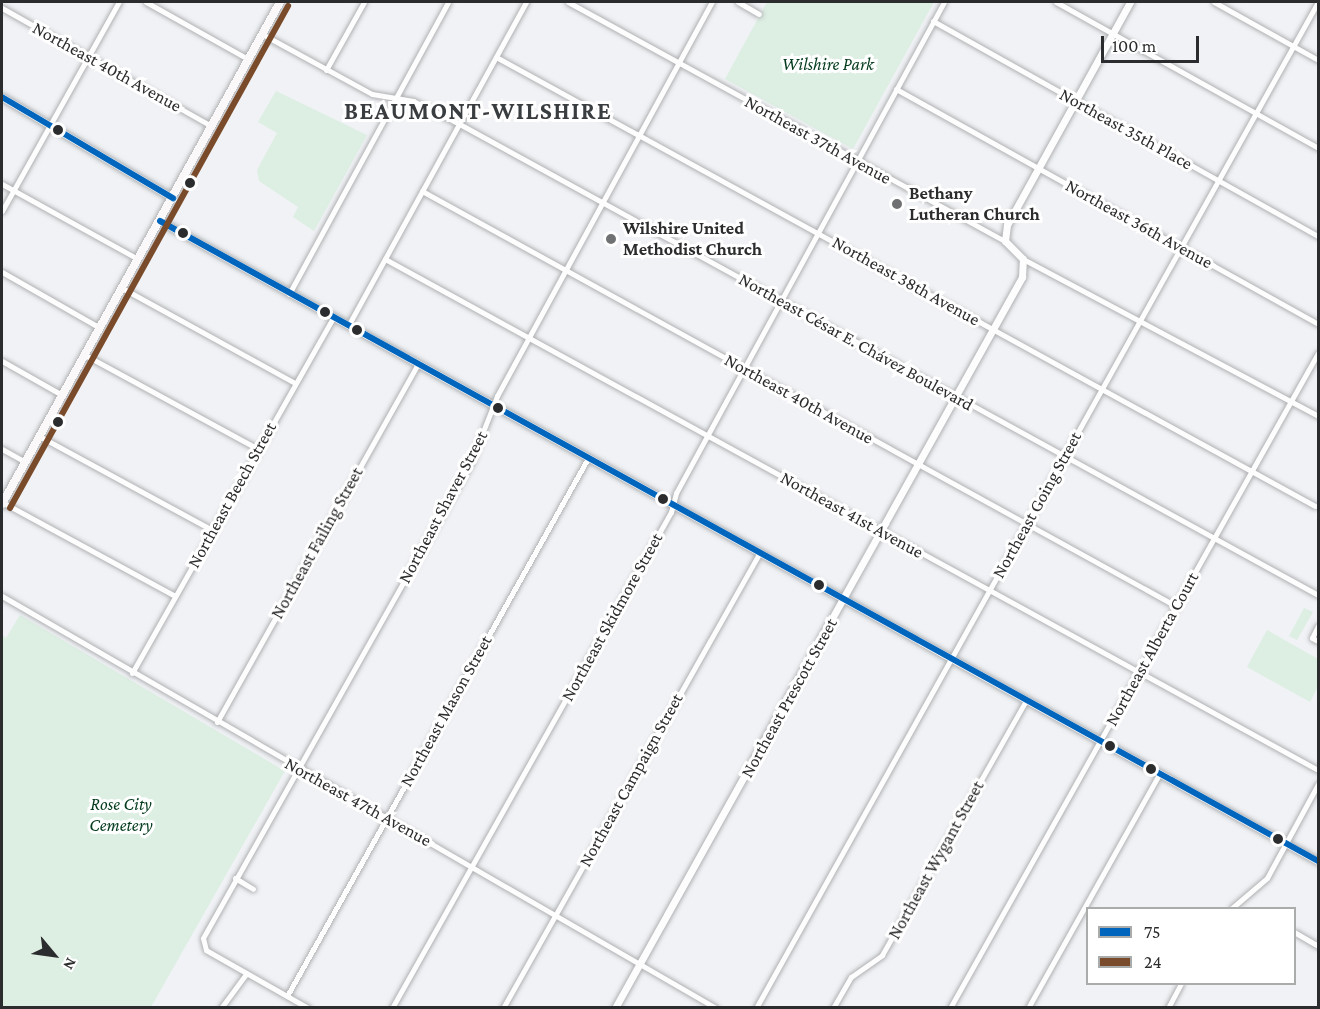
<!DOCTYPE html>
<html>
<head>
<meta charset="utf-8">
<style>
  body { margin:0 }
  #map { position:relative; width:1320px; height:1009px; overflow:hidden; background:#f0f2f5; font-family:"Crimson Pro",serif }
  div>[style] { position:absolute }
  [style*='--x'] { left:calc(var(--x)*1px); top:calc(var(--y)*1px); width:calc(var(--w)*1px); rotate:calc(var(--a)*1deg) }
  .green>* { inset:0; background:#ddeee3 }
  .roads { filter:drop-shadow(0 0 2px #b0b1b3) drop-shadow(0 0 2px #b0b1b3) }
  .minor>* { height:5px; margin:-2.5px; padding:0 2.5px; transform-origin:2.5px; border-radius:2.5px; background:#fdfdfe }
  .tertiary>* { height:7px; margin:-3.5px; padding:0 3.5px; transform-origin:3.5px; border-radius:3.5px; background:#fdfdfe }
  .secondary>* { height:8px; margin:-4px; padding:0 4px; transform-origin:4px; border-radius:4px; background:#faf8f8 }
  .bus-1>* { height:6px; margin:-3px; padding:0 3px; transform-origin:3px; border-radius:3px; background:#0065bd }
  .bus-2>* { height:6px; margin:-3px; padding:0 3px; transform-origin:3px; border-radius:3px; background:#7a4b2a }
  .dots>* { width:16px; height:16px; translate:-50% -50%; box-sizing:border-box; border:3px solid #fff; border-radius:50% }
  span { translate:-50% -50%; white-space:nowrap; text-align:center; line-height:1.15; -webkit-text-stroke:6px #fff; paint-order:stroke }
  .park-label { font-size:18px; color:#043b1d; font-style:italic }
  .street-label { font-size:18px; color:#2b2c2d }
  .poi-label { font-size:18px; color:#2b2c2d; font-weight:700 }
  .left { translate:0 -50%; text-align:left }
  .district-label { font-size:24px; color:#3a3d40; font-weight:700; letter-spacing:1.5px }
  .frame { position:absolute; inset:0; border:3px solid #2b2c2d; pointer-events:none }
  .legend { position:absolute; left:1086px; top:907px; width:210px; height:78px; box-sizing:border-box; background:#fff; border:2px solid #aaabab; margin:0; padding:8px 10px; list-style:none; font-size:18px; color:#2b2c2d }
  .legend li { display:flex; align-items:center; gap:12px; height:30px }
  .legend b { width:30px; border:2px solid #aaabab }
  .north { position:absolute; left:24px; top:925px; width:60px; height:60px; -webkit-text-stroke:4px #fff; paint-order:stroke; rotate:119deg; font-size:16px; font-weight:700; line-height:24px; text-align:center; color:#2b2c2d }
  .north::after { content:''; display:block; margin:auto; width:21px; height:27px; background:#2b2c2d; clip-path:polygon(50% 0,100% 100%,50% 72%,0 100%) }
  .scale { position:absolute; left:1101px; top:36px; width:98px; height:27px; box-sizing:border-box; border:3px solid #2b2c2d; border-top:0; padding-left:8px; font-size:18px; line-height:21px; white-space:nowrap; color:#2b2c2d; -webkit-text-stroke:4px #fff; paint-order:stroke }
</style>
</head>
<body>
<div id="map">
  <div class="green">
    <i style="clip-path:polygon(767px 2px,934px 2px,853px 149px,725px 79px)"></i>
    <i style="clip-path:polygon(276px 91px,367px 135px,314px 231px,293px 217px,298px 207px,259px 181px,257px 170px,277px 133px,258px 122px)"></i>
    <i style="clip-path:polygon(1304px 608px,1313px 612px,1297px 640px,1289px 636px)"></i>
    <i style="clip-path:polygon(20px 615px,285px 771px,151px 1007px,2px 1007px,2px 635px,6px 638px)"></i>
    <i style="clip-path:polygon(1267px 630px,1318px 659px,1318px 686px,1310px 702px,1247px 667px)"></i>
  </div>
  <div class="roads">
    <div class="minor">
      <i style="--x:146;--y:2;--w:117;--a:29.2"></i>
      <i style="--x:568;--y:2;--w:498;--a:28.7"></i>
      <i style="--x:738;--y:2;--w:24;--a:30"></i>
      <i style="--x:1056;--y:2;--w:300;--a:29.1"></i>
      <i style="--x:1214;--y:2;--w:119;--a:29.1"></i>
      <i style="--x:2;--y:8;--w:240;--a:29.4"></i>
      <i style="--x:933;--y:21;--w:441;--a:29.2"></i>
      <i style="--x:262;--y:34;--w:125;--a:28.6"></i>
      <i style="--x:372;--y:94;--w:42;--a:9.7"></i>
      <i style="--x:413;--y:101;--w:46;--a:26"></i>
      <i style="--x:454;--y:121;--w:985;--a:28.75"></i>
      <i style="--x:496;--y:57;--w:934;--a:28.73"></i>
      <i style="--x:326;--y:70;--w:78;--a:-60.8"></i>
      <i style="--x:896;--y:89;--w:483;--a:29.1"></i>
      <i style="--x:2;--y:184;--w:155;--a:28.9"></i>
      <i style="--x:422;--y:191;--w:861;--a:28.83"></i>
      <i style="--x:2;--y:211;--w:240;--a:-60.8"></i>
      <i style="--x:385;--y:259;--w:1064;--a:28.71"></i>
      <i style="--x:1023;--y:259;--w:334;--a:28"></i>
      <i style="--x:2;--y:272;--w:113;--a:29.7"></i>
      <i style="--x:122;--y:288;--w:197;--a:28.8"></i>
      <i style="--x:289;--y:294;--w:332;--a:-61.4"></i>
      <i style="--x:348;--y:326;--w:370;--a:-61.2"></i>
      <i style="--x:85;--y:355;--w:197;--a:28.5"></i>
      <i style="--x:2;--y:361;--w:69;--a:29.5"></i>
      <i style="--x:39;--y:436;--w:197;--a:28.5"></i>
      <i style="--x:2;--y:449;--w:26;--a:29"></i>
      <i style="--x:2;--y:502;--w:197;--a:28.5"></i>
      <i style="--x:2;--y:596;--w:824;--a:29.99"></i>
      <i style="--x:1318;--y:626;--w:13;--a:117"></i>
      <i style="--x:1312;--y:638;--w:7;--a:27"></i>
      <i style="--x:132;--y:673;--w:408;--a:-60.5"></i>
      <i style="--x:217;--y:722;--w:411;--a:-60.7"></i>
      <i style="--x:235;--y:878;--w:21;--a:31"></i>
      <i style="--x:1232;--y:908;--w:46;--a:-40.6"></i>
      <i style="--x:1267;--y:878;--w:107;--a:-61.5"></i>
      <i style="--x:1294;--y:932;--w:28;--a:30"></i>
      <i style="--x:287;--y:996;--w:616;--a:-60.77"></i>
      <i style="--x:221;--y:1008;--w:42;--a:-53.7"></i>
      <i style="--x:308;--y:1008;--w:117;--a:-150.4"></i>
      <i style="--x:206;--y:950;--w:12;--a:-104"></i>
      <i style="--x:203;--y:938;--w:546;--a:-60.62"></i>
      <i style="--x:471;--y:462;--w:71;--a:-68.5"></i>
      <i style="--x:497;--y:396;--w:449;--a:-61.4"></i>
      <i style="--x:392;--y:1008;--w:569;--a:-60.64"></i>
      <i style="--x:671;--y:512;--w:20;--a:-75"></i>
      <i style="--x:676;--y:493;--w:559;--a:-61.37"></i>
      <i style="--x:503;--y:1008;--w:523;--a:-60.59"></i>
      <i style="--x:756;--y:1008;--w:1152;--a:-60.81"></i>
      <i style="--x:833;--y:1008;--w:36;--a:-60"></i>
      <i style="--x:851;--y:977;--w:38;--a:-35"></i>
      <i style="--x:882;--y:955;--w:294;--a:-60.5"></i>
      <i style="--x:950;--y:1008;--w:751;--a:-60.67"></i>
      <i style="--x:1028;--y:1008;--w:270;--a:-60.7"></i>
      <i style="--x:1168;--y:1008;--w:27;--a:-62"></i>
    </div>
    <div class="tertiary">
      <i style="--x:2;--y:97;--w:199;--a:30.6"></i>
      <i style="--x:160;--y:221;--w:1323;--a:28.93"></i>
      <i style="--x:615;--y:1008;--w:837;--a:-60.89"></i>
      <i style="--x:1022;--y:277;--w:18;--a:-87"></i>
      <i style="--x:1023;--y:259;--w:25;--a:-135"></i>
      <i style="--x:1005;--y:241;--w:16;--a:-83"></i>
      <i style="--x:1007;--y:225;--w:255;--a:-61.1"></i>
    </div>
    <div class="secondary">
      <i style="--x:2;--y:504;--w:574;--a:-61.02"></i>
    </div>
  </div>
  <div class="bus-1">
    <i style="--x:2;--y:97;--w:199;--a:30.6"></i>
    <i style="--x:160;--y:221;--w:1323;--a:28.93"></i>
  </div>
  <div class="bus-2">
    <i style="--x:10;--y:508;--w:574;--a:-61.02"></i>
  </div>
  <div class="dots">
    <i style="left:58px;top:130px;background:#2b2c2d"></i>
    <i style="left:190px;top:183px;background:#2b2c2d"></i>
    <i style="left:897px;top:204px;background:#707173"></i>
    <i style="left:183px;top:233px;background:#2b2c2d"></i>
    <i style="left:611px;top:239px;background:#707173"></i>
    <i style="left:325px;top:312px;background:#2b2c2d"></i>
    <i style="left:357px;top:330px;background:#2b2c2d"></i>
    <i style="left:498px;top:408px;background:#2b2c2d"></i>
    <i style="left:58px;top:422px;background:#2b2c2d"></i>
    <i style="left:663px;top:499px;background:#2b2c2d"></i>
    <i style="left:819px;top:585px;background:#2b2c2d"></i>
    <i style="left:1110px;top:746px;background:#2b2c2d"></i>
    <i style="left:1151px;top:769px;background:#2b2c2d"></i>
    <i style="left:1278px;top:839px;background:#2b2c2d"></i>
  </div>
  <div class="park-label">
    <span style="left:828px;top:64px">Wilshire Park</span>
    <span style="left:121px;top:815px">Rose City<br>Cemetery</span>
  </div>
  <div class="street-label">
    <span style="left:107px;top:67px;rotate:29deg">Northeast 40th Avenue</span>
    <span style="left:1126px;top:129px;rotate:29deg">Northeast 35th Place</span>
    <span style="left:818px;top:140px;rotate:29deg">Northeast 37th Avenue</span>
    <span style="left:1139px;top:224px;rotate:29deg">Northeast 36th Avenue</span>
    <span style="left:906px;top:281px;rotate:29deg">Northeast 38th Avenue</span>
    <span style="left:856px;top:342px;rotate:29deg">Northeast César E. Chávez Boulevard</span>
    <span style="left:799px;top:399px;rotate:29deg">Northeast 40th Avenue</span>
    <span style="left:232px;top:495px;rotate:-61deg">Northeast Beech Street</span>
    <span style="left:1037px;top:505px;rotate:-61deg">Northeast Going Street</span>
    <span style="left:443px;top:507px;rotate:-62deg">Northeast Shaver Street</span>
    <span style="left:852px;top:515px;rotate:29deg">Northeast 41st Avenue</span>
    <span style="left:317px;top:543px;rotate:-61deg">Northeast Failing Street</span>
    <span style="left:612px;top:617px;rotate:-61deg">Northeast Skidmore Street</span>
    <span style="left:1152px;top:649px;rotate:-61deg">Northeast Alberta Court</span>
    <span style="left:789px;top:698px;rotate:-61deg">Northeast Prescott Street</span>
    <span style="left:446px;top:711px;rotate:-61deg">Northeast Mason Street</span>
    <span style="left:631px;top:780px;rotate:-61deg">Northeast Campaign Street</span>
    <span style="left:358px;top:802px;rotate:29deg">Northeast 47th Avenue</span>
    <span style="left:936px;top:860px;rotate:-61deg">Northeast Wygant Street</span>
  </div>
  <div class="poi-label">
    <span class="left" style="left:909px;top:204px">Bethany<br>Lutheran Church</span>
    <span class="left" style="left:623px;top:239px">Wilshire United<br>Methodist Church</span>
  </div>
  <div class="district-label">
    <span style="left:478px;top:111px">BEAUMONT-WILSHIRE</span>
  </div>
  <div class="frame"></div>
  <ul class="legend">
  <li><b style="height:8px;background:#0065bd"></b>75</li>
  <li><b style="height:8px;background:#7a4b2a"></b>24</li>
  </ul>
  <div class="north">N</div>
  <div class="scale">100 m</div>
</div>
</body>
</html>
